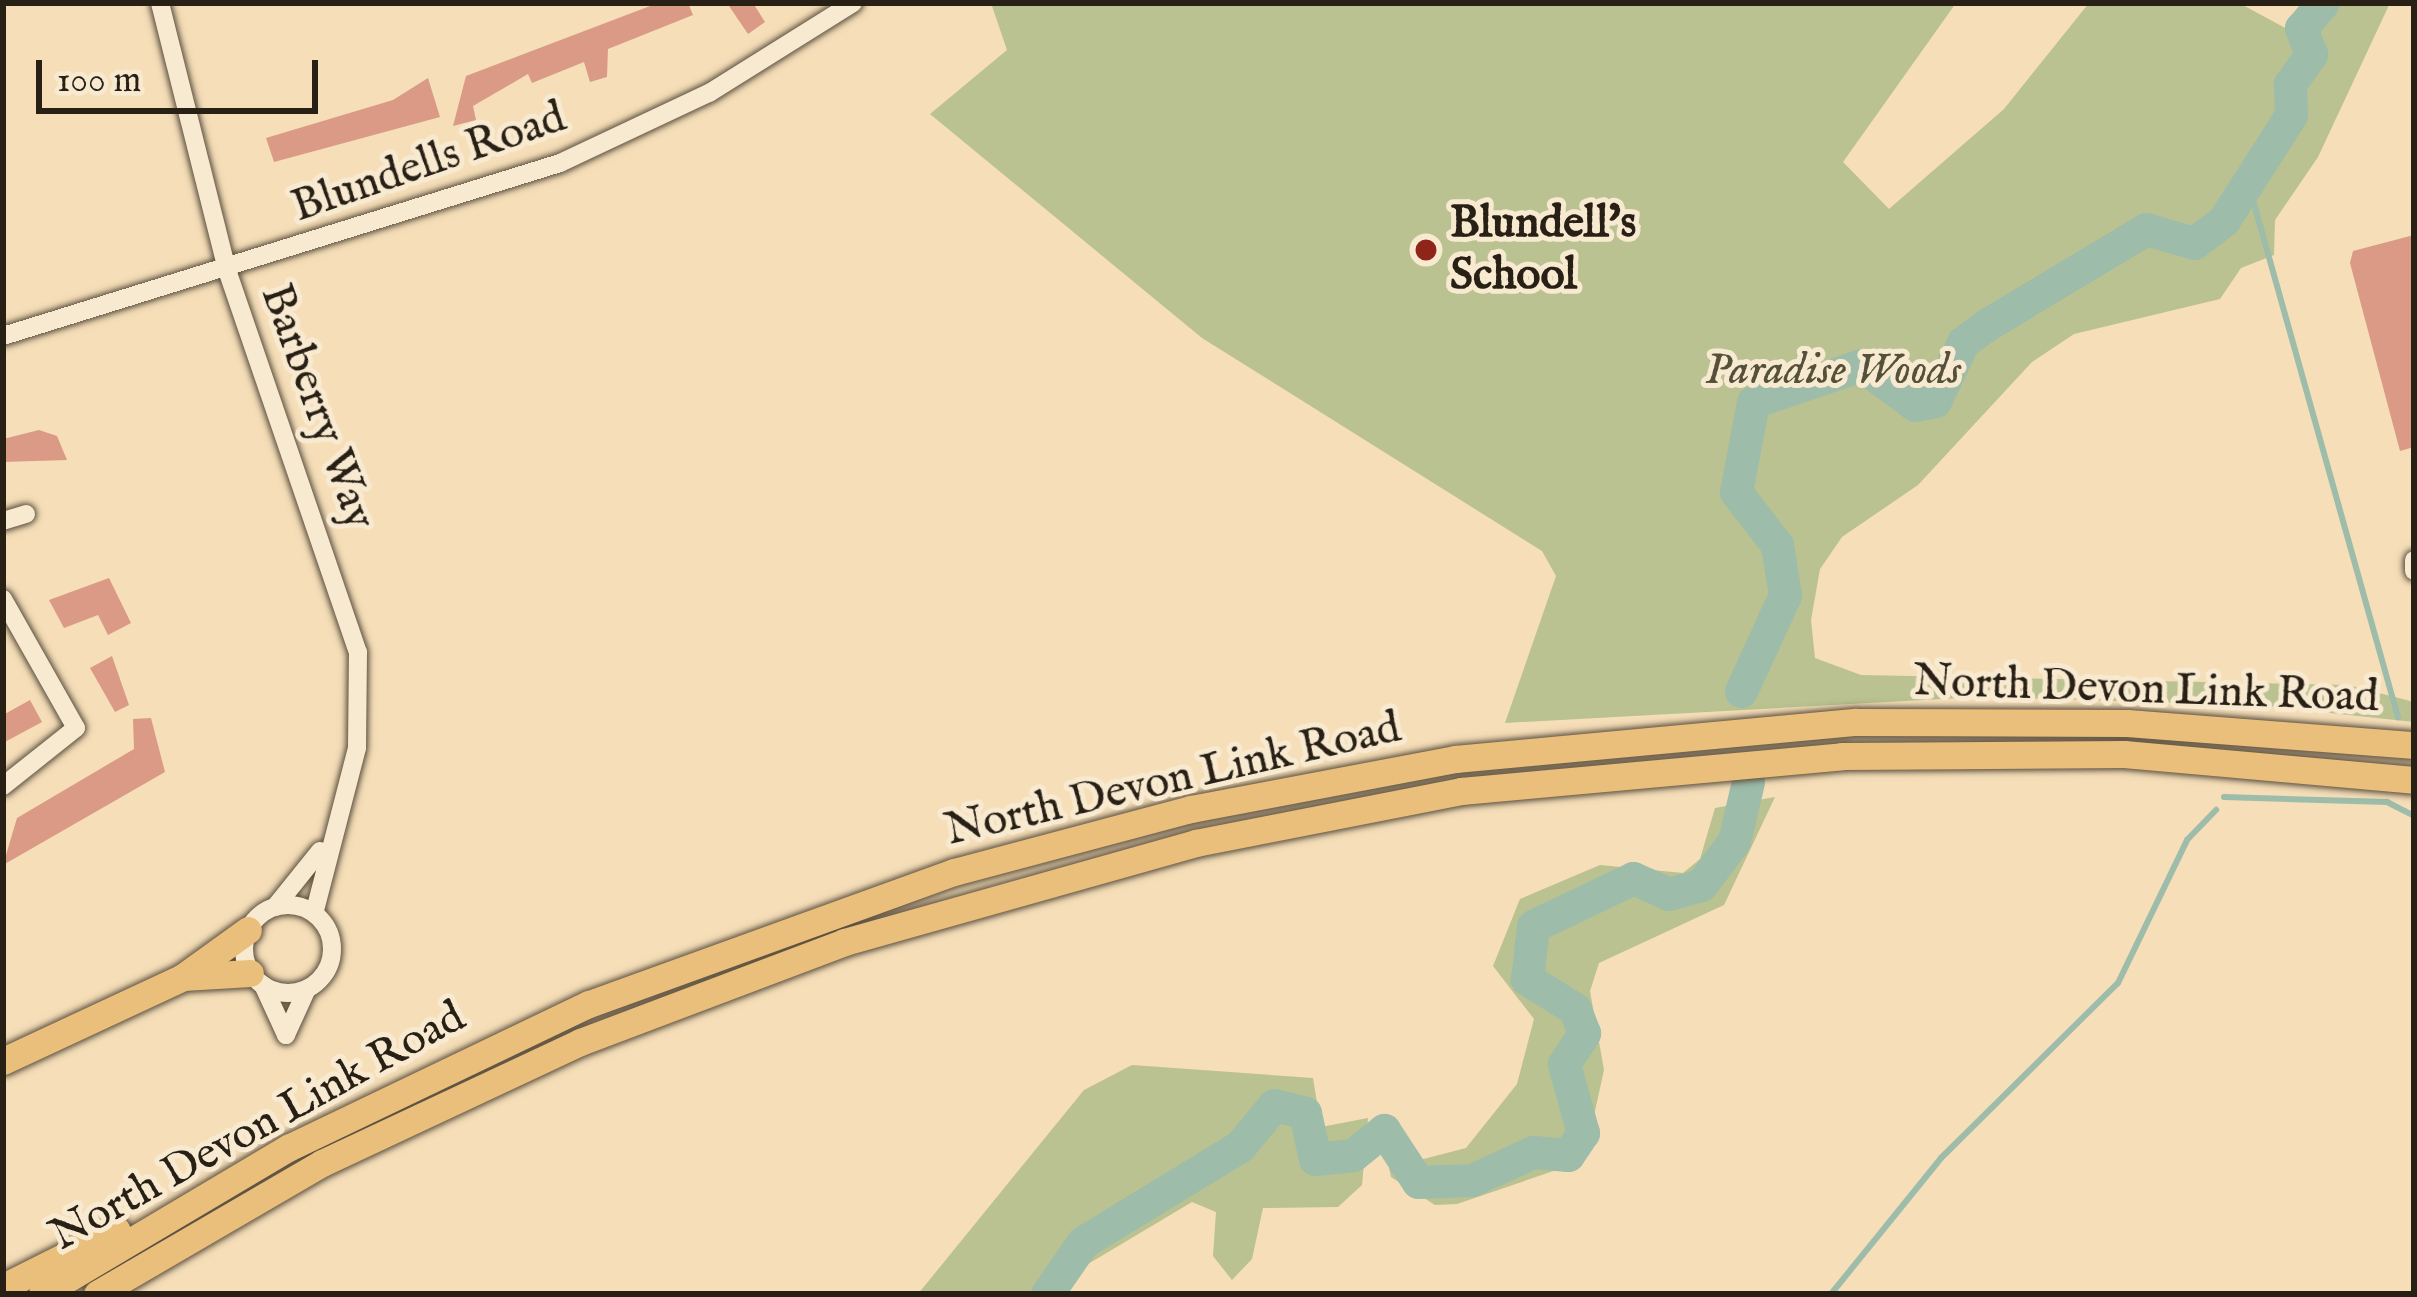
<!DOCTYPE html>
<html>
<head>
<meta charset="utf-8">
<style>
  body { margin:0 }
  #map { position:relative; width:2417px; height:1297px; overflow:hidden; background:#f5deb8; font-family:"IM FELL English",serif }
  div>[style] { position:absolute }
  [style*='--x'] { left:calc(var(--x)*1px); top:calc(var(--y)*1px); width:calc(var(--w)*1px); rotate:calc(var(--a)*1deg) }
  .green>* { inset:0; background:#b9c290 }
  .stream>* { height:6px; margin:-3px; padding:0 3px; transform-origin:3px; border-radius:3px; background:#9dbcaa }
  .river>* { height:33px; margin:-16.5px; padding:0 16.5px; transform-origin:16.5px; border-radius:16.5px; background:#9dbcaa }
  .building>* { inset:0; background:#da9a86 }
  .roads { filter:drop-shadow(0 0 3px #5b4f3e) drop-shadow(0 0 3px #5b4f3e) }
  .minor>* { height:18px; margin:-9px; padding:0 9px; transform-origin:9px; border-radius:9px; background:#f8ead1 }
  .minor>.ring { margin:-9px; padding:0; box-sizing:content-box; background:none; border:18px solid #f8ead1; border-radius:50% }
  .highway>* { height:27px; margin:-13.5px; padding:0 13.5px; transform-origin:13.5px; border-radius:13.5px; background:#eabf7c }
  .dots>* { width:33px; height:33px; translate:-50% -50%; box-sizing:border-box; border:6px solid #f8ead1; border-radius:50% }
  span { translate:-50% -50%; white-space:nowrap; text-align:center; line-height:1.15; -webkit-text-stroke:10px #f8ead1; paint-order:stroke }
  .street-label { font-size:45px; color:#281f15 }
  .poi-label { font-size:45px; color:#281f15; font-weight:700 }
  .left { translate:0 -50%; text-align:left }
  .park-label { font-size:45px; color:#54503a; font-style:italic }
  .frame { position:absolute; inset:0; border:6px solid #281f15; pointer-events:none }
  .scale { position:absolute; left:36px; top:60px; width:282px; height:54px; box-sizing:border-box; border:6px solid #281f15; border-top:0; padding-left:15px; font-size:36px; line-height:42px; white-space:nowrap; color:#281f15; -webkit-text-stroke:9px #f8ead1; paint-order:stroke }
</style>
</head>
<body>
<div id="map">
  <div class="green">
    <i style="clip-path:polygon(991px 3px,1956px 3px,1843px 162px,1889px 209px,2004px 109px,2089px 3px,2239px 3px,2291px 31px,2318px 3px,2390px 3px,2318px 157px,2275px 220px,2274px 255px,2241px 268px,2220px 299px,2074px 334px,2032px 362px,1918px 485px,1842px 537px,1820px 569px,1811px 620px,1815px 658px,1861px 675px,2348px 685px,2414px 702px,2414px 722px,2257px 705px,1978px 697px,1505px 723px,1556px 576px,1542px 551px,1202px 338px,930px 114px,1007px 50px)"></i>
    <i style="clip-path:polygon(1775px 797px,1724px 905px,1599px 963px,1590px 991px,1604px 1070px,1587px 1147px,1571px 1165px,1457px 1204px,1435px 1205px,1391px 1177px,1389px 1168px,1466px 1148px,1517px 1084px,1534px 1019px,1493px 966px,1520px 899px,1600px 865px,1683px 873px,1700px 859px,1715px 808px)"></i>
    <i style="clip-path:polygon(1132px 1065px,1313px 1078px,1321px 1127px,1368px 1118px,1362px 1185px,1338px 1207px,1263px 1208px,1252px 1259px,1232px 1280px,1213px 1256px,1216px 1212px,1192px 1202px,1088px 1264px,1064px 1294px,918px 1294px,1084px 1090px)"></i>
  </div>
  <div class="stream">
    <i style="--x:2249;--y:186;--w:552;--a:74.33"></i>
    <i style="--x:2224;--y:797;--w:163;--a:1.8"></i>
    <i style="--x:2387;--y:802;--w:30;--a:27"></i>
    <i style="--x:1831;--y:1294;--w:175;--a:-51"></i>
    <i style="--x:1941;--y:1158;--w:249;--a:-44.7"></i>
    <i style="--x:2118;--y:983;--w:159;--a:-64.2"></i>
    <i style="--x:2187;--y:840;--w:42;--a:-46"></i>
  </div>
  <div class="river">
    <i style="--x:1741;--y:691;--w:106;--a:-65.4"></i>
    <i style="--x:1785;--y:595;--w:51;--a:-99.1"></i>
    <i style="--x:1777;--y:545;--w:67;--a:-127.7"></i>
    <i style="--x:1736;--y:492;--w:92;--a:-79.3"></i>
    <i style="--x:1753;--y:402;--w:114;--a:-18.9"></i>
    <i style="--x:1861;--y:365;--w:67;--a:36.5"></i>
    <i style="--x:1915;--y:405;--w:20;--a:-11"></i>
    <i style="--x:1935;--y:401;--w:65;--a:-64.6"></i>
    <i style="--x:1963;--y:342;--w:31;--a:-36"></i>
    <i style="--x:1988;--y:324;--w:184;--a:-31"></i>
    <i style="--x:2146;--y:229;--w:50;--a:16.3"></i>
    <i style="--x:2194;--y:243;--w:38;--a:-37"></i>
    <i style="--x:2224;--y:220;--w:125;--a:-57.5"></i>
    <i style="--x:2291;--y:115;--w:31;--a:-92"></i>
    <i style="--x:2290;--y:84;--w:37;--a:-55"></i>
    <i style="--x:2311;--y:54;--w:28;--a:-111"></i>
    <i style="--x:2301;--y:28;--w:33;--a:-49"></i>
    <i style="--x:1047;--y:1294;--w:63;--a:-55.3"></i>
    <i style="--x:1083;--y:1242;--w:184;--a:-31.4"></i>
    <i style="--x:1240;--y:1146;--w:53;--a:-50.3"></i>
    <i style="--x:1274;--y:1105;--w:32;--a:14"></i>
    <i style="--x:1305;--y:1113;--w:47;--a:77.7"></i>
    <i style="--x:1315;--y:1159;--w:38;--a:-6"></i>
    <i style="--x:1353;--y:1155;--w:40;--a:-39"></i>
    <i style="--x:1384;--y:1130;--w:62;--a:56.8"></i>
    <i style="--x:1418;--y:1182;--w:54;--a:-2.1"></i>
    <i style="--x:1472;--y:1180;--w:67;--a:-24.7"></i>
    <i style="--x:1533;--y:1152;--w:35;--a:5"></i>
    <i style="--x:1568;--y:1155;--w:27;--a:-56"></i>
    <i style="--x:1583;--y:1133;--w:72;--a:-105.4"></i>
    <i style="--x:1564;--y:1064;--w:37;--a:-57"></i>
    <i style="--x:1584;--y:1033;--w:26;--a:-111"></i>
    <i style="--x:1575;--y:1009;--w:57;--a:-148"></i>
    <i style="--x:1527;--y:979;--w:53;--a:-83.5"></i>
    <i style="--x:1533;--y:926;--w:111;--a:-25.6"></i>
    <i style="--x:1633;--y:878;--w:39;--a:24"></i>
    <i style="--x:1669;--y:894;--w:33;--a:-16"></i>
    <i style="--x:1701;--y:885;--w:55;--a:-53.1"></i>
    <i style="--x:1734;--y:841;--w:61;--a:-76.7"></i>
  </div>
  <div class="building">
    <i style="clip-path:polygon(658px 3px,688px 3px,693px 15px,608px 49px,607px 77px,590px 82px,584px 62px,532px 83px,528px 74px,473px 106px,476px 120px,453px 126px,466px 76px)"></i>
    <i style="clip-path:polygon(727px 3px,753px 3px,765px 22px,748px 34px)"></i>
    <i style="clip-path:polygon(428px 78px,440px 117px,274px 162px,266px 138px,393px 100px)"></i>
    <i style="clip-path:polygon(2414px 235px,2414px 447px,2400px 451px,2350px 263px,2353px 251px)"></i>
    <i style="clip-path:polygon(39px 430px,57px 436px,67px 460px,3px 462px,3px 439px)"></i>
    <i style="clip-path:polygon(109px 578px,131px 623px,108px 635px,98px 615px,64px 628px,49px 600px)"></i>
    <i style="clip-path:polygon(112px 656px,129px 705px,115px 712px,90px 668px)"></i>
    <i style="clip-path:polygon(30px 700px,42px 722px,3px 743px,3px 715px)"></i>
    <i style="clip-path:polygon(151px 718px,165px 772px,3px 865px,17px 818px,134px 749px,133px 719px)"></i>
  </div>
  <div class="roads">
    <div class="minor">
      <i style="--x:160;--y:3;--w:275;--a:75.9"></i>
      <i style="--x:227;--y:270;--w:404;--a:71.1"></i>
      <i style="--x:358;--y:652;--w:96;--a:90.6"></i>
      <i style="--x:357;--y:748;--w:171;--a:104.5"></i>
      <i style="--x:3;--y:336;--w:583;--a:-17.25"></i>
      <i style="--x:560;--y:163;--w:165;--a:-25.2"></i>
      <i style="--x:709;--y:93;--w:170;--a:-32"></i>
      <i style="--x:3;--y:521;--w:24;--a:-17"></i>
      <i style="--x:2414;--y:560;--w:11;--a:90"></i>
      <i style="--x:3;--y:599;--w:148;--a:60.5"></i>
      <i style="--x:76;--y:728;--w:93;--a:141.5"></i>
      <i class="ring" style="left:244px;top:905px;width:70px;height:70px"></i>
      <i style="--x:275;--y:907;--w:72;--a:-51.2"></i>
      <i style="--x:263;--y:985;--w:55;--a:65.3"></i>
      <i style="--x:286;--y:1035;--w:51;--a:-65.5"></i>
    </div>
    <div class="highway">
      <i style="--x:183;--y:977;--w:67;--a:-3.4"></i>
      <i style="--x:3;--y:1061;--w:199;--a:-25"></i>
      <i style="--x:183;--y:977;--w:80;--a:-35.9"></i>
      <i style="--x:3;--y:1287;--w:127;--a:-26.6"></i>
      <i style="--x:42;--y:1294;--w:288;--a:-30.7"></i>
      <i style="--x:290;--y:1147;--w:331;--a:-25.6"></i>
      <i style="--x:589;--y:1004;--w:388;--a:-19.9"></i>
      <i style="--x:954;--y:872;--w:245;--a:-14.9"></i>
      <i style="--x:1191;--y:809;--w:269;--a:-10.7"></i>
      <i style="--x:1455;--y:759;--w:403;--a:-5.3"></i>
      <i style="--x:1856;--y:722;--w:271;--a:0.2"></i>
      <i style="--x:2127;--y:723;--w:288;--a:4.4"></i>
      <i style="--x:97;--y:1294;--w:260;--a:-30.2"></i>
      <i style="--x:322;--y:1163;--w:285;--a:-25.1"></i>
      <i style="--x:580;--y:1042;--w:282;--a:-20.7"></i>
      <i style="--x:844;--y:942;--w:366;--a:-15.7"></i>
      <i style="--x:1196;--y:843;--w:270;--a:-11.1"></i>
      <i style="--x:1461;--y:791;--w:383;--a:-5.2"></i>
      <i style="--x:1842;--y:756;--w:282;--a:-0.4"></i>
      <i style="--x:2124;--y:754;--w:291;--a:5.1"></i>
    </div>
  </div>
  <div class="dots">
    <i style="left:1426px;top:250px;background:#8f2418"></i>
  </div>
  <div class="street-label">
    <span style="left:429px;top:163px;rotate:-19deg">Blundells Road</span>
    <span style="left:317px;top:407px;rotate:70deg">Barberry Way</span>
    <span style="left:2146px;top:690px;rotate:2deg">North Devon Link Road</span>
    <span style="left:1173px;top:780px;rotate:-13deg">North Devon Link Road</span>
    <span style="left:258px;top:1127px;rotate:-29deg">North Devon Link Road</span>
  </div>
  <div class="poi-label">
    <span class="left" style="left:1450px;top:250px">Blundell's<br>School</span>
  </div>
  <div class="park-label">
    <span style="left:1833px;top:371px">Paradise Woods</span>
  </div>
  <div class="frame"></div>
  <div class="scale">100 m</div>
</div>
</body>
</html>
